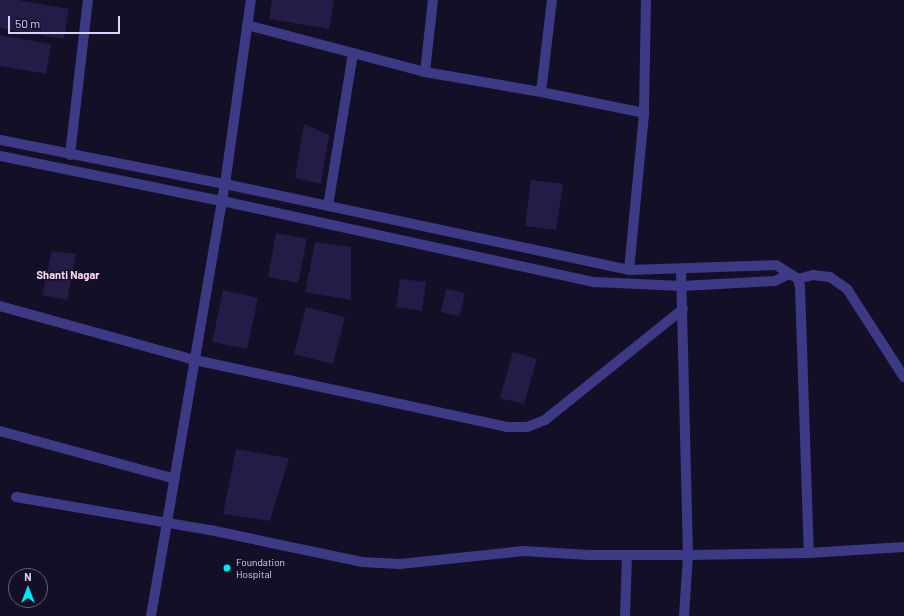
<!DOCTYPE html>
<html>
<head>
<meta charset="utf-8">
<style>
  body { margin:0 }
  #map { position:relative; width:904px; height:616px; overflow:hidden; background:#130f26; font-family:Barlow,sans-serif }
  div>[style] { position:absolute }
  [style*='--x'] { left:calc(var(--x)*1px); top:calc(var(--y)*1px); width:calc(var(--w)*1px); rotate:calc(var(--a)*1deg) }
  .building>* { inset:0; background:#241b47 }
  .minor>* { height:10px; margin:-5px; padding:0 5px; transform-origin:5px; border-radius:5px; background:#3d3a85 }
  .tertiary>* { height:10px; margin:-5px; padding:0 5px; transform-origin:5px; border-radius:5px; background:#3d3a85 }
  .dots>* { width:11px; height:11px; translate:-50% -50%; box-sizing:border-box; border:2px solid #130f26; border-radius:50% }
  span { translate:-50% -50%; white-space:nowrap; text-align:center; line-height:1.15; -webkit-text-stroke:3px #130f26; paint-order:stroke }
  .poi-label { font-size:10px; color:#d9d4ff }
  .left { translate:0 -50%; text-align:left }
  .neighbourhood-label { font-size:11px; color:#ffd6f0; font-weight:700 }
  .north { position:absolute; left:8px; top:568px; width:40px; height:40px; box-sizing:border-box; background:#130f26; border:1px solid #625e7d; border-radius:50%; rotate:0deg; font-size:11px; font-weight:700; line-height:16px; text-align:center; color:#d9d4ff }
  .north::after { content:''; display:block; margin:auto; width:14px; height:18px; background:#00e5ff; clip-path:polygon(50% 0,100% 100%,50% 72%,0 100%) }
  .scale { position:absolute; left:8px; top:16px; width:112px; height:18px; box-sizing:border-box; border:2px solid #d9d4ff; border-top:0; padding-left:5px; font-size:12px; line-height:14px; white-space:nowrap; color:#d9d4ff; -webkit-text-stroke:3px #130f26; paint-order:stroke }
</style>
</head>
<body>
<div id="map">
  <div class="building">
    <i style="clip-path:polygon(0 0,18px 0,69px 9px,64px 39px,0 28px)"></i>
    <i style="clip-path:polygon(272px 0,334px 0,329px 29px,269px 19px)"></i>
    <i style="clip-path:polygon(0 35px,51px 44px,46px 74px,0 66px)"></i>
    <i style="clip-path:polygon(304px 124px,329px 135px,321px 184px,295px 178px)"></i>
    <i style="clip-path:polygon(531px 180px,563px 184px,556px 230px,525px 226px)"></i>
    <i style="clip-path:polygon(276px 233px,307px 239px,298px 283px,268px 277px)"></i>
    <i style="clip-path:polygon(315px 242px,351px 247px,351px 300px,305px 292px)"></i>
    <i style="clip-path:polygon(52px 251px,76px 254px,67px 300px,42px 295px)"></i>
    <i style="clip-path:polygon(400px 279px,426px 282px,422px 311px,396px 307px)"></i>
    <i style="clip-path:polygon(446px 289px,465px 293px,460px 316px,441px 312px)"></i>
    <i style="clip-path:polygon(223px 290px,258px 298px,247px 349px,212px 342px)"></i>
    <i style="clip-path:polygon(306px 307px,345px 317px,333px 364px,294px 354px)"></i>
    <i style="clip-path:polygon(513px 352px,537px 359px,524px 404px,500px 398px)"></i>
    <i style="clip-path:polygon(236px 449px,289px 458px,270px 521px,223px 514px)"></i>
  </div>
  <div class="minor">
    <i style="--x:247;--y:25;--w:184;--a:14.8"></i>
    <i style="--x:425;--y:72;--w:72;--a:-83.7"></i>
    <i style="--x:425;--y:72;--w:118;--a:9.8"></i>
    <i style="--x:541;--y:92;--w:93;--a:-83.2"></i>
    <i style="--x:541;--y:92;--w:105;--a:11.5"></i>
    <i style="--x:644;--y:113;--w:113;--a:-89"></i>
    <i style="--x:70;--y:155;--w:156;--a:-83.4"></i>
    <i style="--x:328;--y:206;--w:155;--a:-80.7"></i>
    <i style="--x:681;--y:269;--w:286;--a:88.6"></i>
    <i style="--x:688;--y:555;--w:121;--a:-0.9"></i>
    <i style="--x:629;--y:270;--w:158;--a:-84.5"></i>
    <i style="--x:798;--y:279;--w:16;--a:-15"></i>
    <i style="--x:813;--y:275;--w:17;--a:7"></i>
    <i style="--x:830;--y:277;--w:21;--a:35"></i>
    <i style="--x:847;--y:289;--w:105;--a:57.1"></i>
    <i style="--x:0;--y:306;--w:202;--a:15.5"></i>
    <i style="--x:195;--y:360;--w:319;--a:12.1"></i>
    <i style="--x:507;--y:427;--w:20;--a:0"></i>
    <i style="--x:527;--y:427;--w:19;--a:-21"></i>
    <i style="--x:545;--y:420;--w:177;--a:-38.8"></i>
    <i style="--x:0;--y:431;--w:181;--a:15.3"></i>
    <i style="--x:16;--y:497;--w:197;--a:9.7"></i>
    <i style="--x:210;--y:530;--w:155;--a:11.9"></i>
    <i style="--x:362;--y:562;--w:38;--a:3"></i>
    <i style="--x:400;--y:564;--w:124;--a:-6"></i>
    <i style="--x:523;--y:551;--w:67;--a:3.4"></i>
    <i style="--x:590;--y:555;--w:98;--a:0"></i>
    <i style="--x:688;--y:555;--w:61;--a:93.8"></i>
    <i style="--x:625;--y:616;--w:61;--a:-88.1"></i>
  </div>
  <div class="tertiary">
    <i style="--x:0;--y:140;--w:229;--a:11.1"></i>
    <i style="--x:225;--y:184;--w:413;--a:12"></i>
    <i style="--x:629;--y:270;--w:147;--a:-1.9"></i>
    <i style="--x:776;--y:265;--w:26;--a:32"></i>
    <i style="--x:798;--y:279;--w:8;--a:76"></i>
    <i style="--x:800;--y:287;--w:266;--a:88.1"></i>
    <i style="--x:809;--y:553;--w:95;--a:-3.6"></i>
    <i style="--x:0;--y:156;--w:227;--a:11.5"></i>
    <i style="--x:222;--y:201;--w:382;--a:12.3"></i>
    <i style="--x:595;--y:282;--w:87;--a:2.6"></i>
    <i style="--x:682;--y:286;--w:93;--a:-3.1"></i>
    <i style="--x:775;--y:281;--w:16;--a:-27"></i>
    <i style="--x:151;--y:616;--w:438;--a:-80.3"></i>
    <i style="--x:225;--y:184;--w:186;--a:-82"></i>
  </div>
  <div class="dots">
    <i style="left:227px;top:568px;background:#00e5ff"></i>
  </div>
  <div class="poi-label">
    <span class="left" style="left:236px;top:568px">Foundation<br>Hospital</span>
  </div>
  <div class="neighbourhood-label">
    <span style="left:68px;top:275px">Shanti Nagar</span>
  </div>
  <div class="north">N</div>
  <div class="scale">50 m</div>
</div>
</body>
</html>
